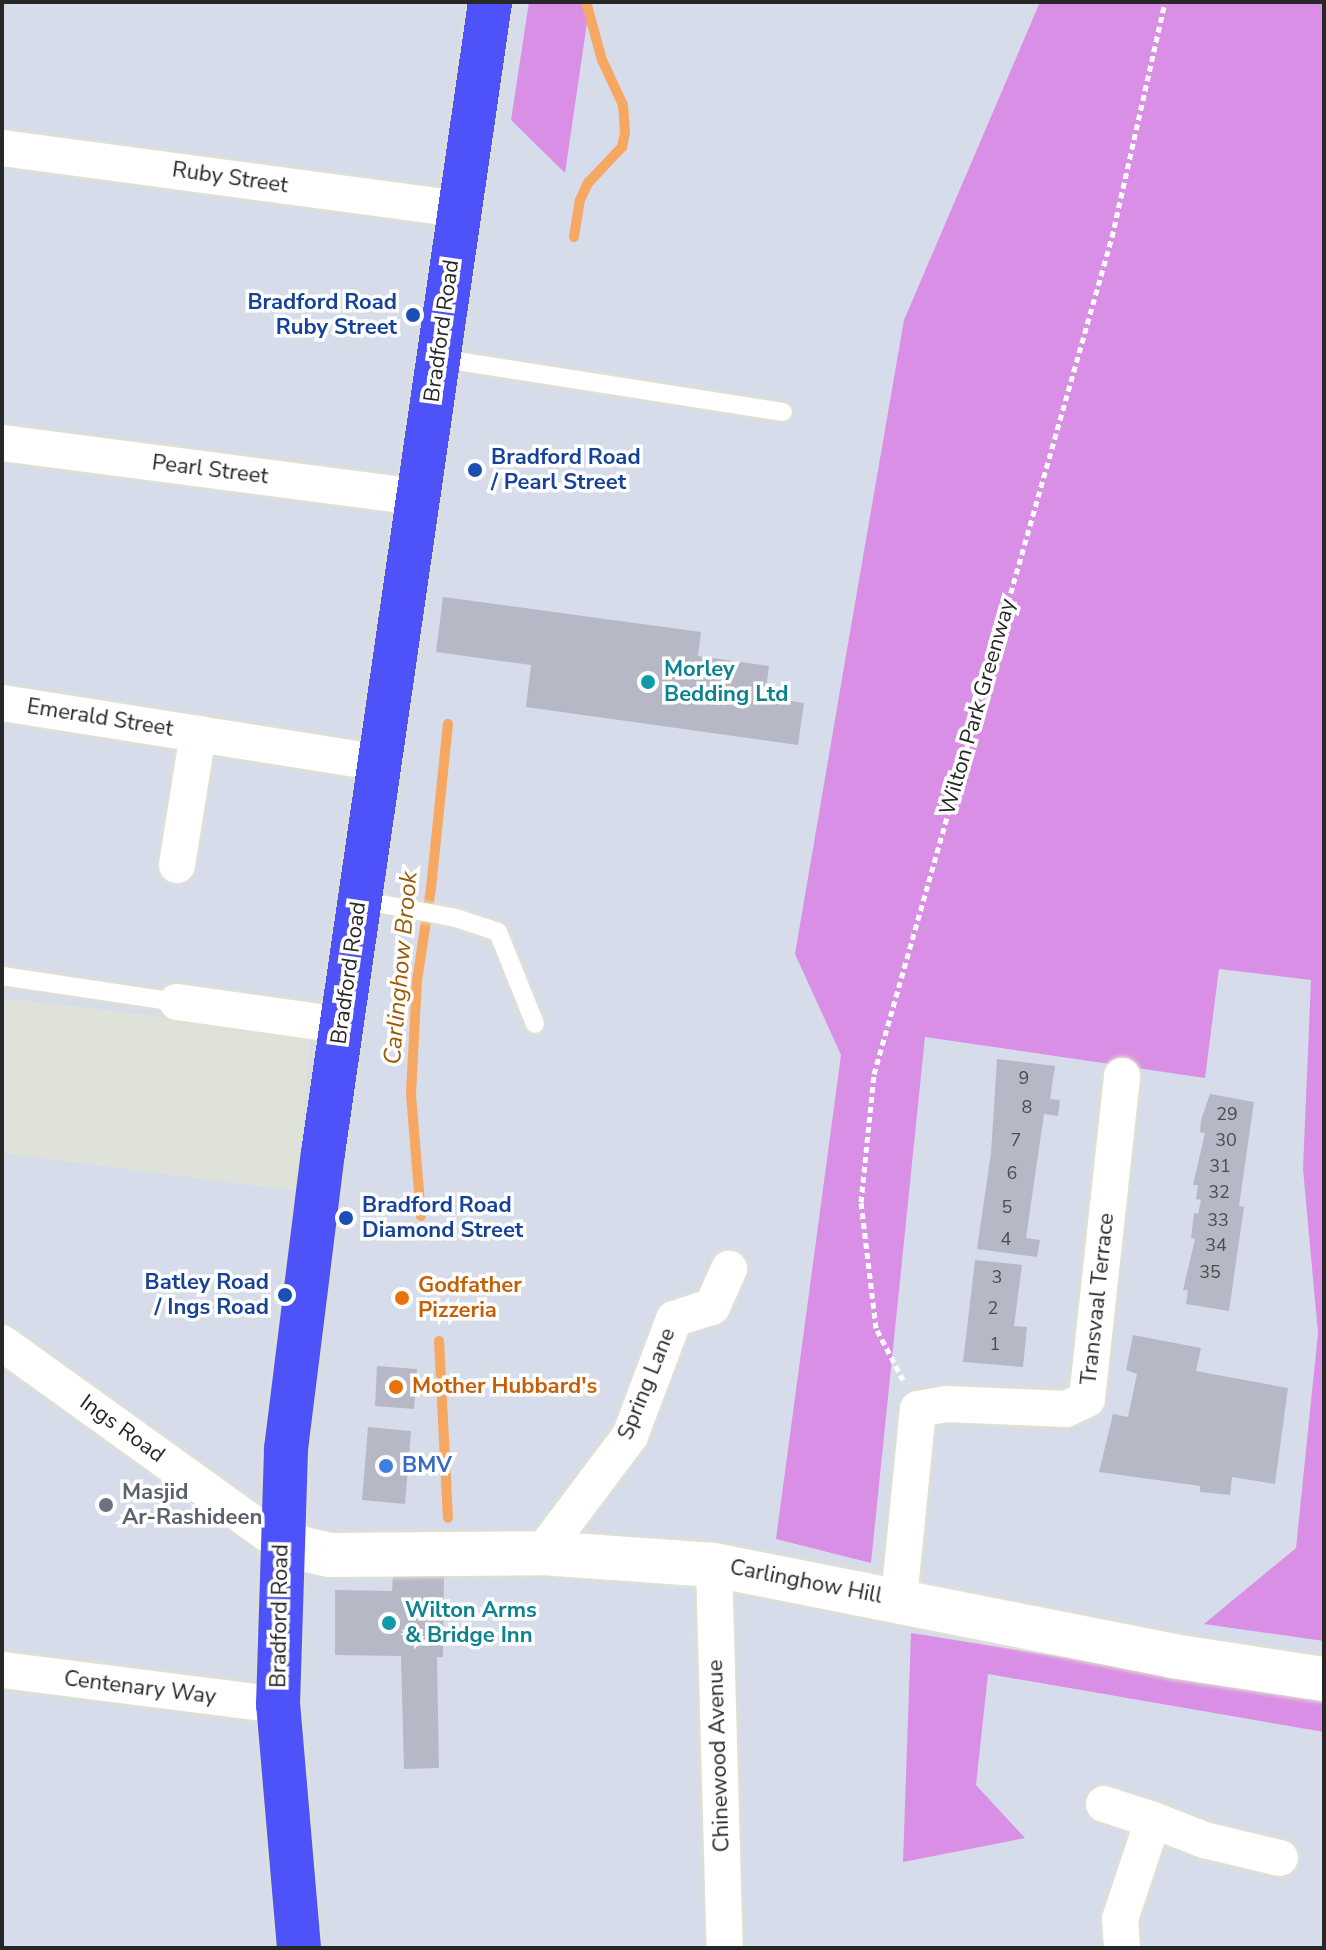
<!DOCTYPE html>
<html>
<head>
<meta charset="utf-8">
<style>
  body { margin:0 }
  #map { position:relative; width:1326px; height:1950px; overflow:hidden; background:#d7dceb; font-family:"Nunito Sans",sans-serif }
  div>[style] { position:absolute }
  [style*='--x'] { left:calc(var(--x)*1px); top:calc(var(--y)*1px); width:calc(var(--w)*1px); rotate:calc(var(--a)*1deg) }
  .industrial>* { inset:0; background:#dee2d9 }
  .green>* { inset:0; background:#da8fe6 }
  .stream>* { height:10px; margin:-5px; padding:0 5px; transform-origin:5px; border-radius:5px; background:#f6a761 }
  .building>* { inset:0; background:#b6b9c5 }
  .path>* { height:5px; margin-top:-2.5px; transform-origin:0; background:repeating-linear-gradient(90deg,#fff 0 6px,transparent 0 10px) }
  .roads { filter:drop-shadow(0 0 2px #e1e2cc) drop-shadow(0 0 2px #e1e2cc) }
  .service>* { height:18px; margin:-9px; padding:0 9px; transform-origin:9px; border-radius:9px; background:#fff }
  .minor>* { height:36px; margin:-18px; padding:0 18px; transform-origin:18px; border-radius:18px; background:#fff }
  .tertiary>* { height:44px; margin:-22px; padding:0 22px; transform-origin:22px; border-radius:22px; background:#fff }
  .primary>* { height:44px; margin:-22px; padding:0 22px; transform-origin:22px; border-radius:22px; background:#4e53f9 }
  .dots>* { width:22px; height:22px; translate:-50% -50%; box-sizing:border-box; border:4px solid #fff; border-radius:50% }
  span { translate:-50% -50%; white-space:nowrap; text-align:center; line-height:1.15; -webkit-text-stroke:7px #fff; paint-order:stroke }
  .number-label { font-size:18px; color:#4b4c4e }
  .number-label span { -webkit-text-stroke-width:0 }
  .street-label { font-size:22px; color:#272727 }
  .transit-label { font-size:22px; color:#164399; font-weight:700 }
  .right { translate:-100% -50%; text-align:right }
  .left { translate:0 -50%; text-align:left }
  .culture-label { font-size:22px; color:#0d838f; font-weight:700 }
  .food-label { font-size:22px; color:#c56008; font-weight:700 }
  .shop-label { font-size:22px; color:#366cbe; font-weight:700 }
  .worship-label { font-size:22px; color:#5b616d; font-weight:700 }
  .water-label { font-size:24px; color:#9e5905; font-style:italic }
  .frame { position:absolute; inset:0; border:4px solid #272727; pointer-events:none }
</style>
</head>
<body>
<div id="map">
  <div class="industrial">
    <i style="clip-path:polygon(2px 998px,311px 1034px,297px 1191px,2px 1153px)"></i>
  </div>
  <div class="green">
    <i style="clip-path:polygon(529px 2px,590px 2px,565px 173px,511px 120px)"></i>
    <i style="clip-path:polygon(1040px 2px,1324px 2px,1324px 1641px,1204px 1624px,1296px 1548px,1318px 1333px,1303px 1169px,1311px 980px,1219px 969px,1205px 1078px,925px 1037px,871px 1563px,776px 1539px,841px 1055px,795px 954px,845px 661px,904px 320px)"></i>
    <i style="clip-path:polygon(911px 1633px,1324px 1699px,1324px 1732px,988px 1674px,976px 1785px,1025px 1838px,903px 1862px)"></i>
  </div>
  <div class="stream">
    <i style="--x:574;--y:237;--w:37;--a:-81"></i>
    <i style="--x:580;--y:200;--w:19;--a:-65"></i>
    <i style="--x:588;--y:183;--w:50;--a:-46.6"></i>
    <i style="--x:622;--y:147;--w:14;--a:-78"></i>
    <i style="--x:625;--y:133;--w:28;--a:-94"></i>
    <i style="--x:623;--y:105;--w:50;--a:-115"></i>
    <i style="--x:602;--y:60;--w:60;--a:-105.4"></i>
    <i style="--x:421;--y:1216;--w:122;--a:-94.7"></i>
    <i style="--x:411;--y:1094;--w:113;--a:-87"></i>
    <i style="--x:417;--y:981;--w:94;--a:-81.4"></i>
    <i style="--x:431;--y:888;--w:165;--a:-84.1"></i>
    <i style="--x:439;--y:1341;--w:177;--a:87.1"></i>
  </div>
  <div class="building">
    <i style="clip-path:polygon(443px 597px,701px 632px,698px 656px,769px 666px,765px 697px,804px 703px,798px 745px,526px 707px,531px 665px,436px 652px)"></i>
    <i style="clip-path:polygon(997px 1059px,1055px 1066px,1050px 1099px,1060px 1100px,1058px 1116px,1044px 1114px,1026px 1238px,1040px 1240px,1037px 1257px,977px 1249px,991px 1153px)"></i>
    <i style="clip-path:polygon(1210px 1094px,1254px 1102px,1239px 1206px,1244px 1207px,1229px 1311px,1186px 1304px,1188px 1290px,1183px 1290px,1195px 1239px,1191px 1238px,1194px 1213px,1198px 1214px,1201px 1200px,1196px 1199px,1198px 1185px,1193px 1185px,1205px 1133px,1200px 1132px,1201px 1120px)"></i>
    <i style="clip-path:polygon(975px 1260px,1022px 1265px,1014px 1326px,1027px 1327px,1023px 1367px,963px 1362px)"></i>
    <i style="clip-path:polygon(1133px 1335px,1201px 1348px,1196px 1371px,1288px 1388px,1275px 1484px,1232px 1477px,1230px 1495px,1200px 1492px,1200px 1486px,1099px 1472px,1113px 1414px,1128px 1417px,1137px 1374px,1126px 1370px)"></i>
    <i style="clip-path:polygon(377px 1366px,417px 1369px,414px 1409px,375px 1406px)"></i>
    <i style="clip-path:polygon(368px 1427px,411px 1431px,405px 1504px,362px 1500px)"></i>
    <i style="clip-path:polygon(393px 1574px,444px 1575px,443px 1657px,437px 1657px,439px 1768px,404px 1769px,401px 1656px,335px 1655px,335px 1590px,392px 1591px)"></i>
  </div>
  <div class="path">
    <i style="--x:903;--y:1380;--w:59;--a:-117.4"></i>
    <i style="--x:876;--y:1328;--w:127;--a:-96.8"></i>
    <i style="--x:861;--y:1202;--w:129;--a:-84.2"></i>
    <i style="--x:874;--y:1074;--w:870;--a:-74.13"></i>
    <i style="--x:1112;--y:237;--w:241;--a:-77.3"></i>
  </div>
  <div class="roads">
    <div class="service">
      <i style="--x:438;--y:358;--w:349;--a:8.9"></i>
      <i style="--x:360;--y:900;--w:98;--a:10.6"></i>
      <i style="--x:456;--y:918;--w:44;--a:18.4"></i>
      <i style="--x:498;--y:932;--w:99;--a:68.1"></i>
      <i style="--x:2;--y:976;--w:177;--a:8.5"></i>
    </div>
    <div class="minor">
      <i style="--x:2;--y:148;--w:461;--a:7.6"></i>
      <i style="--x:2;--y:443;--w:419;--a:7.4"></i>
      <i style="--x:2;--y:703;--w:382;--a:9"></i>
      <i style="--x:177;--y:865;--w:133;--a:-80.9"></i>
      <i style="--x:177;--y:1002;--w:166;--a:8"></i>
      <i style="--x:2;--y:1343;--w:345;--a:35.7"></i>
      <i style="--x:542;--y:1553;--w:146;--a:-53.1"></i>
      <i style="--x:630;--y:1436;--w:125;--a:-69.4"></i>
      <i style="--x:674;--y:1319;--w:40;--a:-18"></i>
      <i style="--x:712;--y:1307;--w:42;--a:-65.9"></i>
      <i style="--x:714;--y:1565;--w:383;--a:88.4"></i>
      <i style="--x:899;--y:1599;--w:191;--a:-84.3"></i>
      <i style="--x:918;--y:1409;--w:29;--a:-10"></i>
      <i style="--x:947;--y:1404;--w:119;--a:2.4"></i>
      <i style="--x:1066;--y:1409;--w:23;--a:-25"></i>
      <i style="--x:1087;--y:1399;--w:325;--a:-83.8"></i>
      <i style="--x:2;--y:1670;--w:278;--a:7.2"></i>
      <i style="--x:1104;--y:1804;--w:52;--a:18.1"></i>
      <i style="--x:1153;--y:1820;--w:104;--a:108.4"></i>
      <i style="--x:1120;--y:1919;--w:29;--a:86"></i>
      <i style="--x:1153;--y:1820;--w:55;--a:21.4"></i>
      <i style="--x:1204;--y:1840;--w:78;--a:13.3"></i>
    </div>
    <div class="tertiary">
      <i style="--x:282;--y:1544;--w:49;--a:12.9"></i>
      <i style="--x:330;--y:1555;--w:212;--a:-0.5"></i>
      <i style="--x:542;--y:1553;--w:172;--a:4"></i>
      <i style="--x:714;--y:1565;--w:468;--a:11.2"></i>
      <i style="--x:1173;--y:1656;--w:153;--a:8.7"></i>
    </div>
    <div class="primary">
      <i style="--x:299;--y:1948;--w:244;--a:-94.9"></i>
      <i style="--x:278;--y:1705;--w:256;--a:-88.2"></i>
      <i style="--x:286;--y:1449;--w:298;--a:-82.9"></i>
      <i style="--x:323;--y:1153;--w:1163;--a:-81.74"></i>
    </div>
  </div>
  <div class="dots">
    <i style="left:413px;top:315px;background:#1a4fb4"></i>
    <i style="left:475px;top:470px;background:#1a4fb4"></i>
    <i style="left:648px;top:682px;background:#0f9aa8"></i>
    <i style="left:346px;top:1218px;background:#1a4fb4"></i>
    <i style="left:285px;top:1295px;background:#1a4fb4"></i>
    <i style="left:402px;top:1298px;background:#e8710a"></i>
    <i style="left:396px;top:1387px;background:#e8710a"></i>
    <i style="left:386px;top:1466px;background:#3f7fe0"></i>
    <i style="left:106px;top:1505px;background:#6b7280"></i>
    <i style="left:389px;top:1623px;background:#0f9aa8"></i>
  </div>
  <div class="number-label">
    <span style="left:1024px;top:1078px">9</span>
    <span style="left:1027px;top:1107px">8</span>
    <span style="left:1227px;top:1114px">29</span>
    <span style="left:1016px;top:1140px">7</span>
    <span style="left:1226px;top:1140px">30</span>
    <span style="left:1220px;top:1166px">31</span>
    <span style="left:1012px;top:1173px">6</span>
    <span style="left:1219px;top:1192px">32</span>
    <span style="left:1007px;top:1207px">5</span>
    <span style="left:1218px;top:1220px">33</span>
    <span style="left:1006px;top:1239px">4</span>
    <span style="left:1216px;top:1245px">34</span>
    <span style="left:1210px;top:1272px">35</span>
    <span style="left:997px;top:1277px">3</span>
    <span style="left:993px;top:1308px">2</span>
    <span style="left:995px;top:1344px">1</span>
  </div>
  <div class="street-label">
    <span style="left:230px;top:178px;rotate:8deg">Ruby Street</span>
    <span style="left:442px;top:331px;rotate:-82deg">Bradford Road</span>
    <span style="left:210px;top:470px;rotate:7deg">Pearl Street</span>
    <span style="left:978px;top:707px;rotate:-74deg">Wilton Park Greenway</span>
    <span style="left:100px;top:718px;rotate:9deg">Emerald Street</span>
    <span style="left:349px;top:973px;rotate:-82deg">Bradford Road</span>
    <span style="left:1098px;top:1299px;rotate:-84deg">Transvaal Terrace</span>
    <span style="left:647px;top:1384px;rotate:-68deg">Spring Lane</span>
    <span style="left:122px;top:1429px;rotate:36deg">Ings Road</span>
    <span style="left:806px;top:1582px;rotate:11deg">Carlinghow Hill</span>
    <span style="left:280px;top:1616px;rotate:-89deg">Bradford Road</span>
    <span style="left:140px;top:1688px;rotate:7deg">Centenary Way</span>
    <span style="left:719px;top:1756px;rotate:-92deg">Chinewood Avenue</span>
  </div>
  <div class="transit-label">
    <span class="right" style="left:397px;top:315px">Bradford Road<br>Ruby Street</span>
    <span class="left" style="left:491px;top:470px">Bradford Road<br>/ Pearl Street</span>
    <span class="left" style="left:362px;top:1218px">Bradford Road<br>Diamond Street</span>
    <span class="right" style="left:269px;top:1295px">Batley Road<br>/ Ings Road</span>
  </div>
  <div class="culture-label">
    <span class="left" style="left:664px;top:682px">Morley<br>Bedding Ltd</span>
    <span class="left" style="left:405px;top:1623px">Wilton Arms<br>&amp; Bridge Inn</span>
  </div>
  <div class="food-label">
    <span class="left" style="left:418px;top:1298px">Godfather<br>Pizzeria</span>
    <span class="left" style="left:412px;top:1387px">Mother Hubbard's</span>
  </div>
  <div class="shop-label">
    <span class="left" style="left:402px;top:1466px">BMV</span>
  </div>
  <div class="worship-label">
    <span class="left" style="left:122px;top:1505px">Masjid<br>Ar-Rashideen</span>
  </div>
  <div class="water-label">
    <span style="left:401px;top:968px;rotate:-85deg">Carlinghow Brook</span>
  </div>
  <div class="frame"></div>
</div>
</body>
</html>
